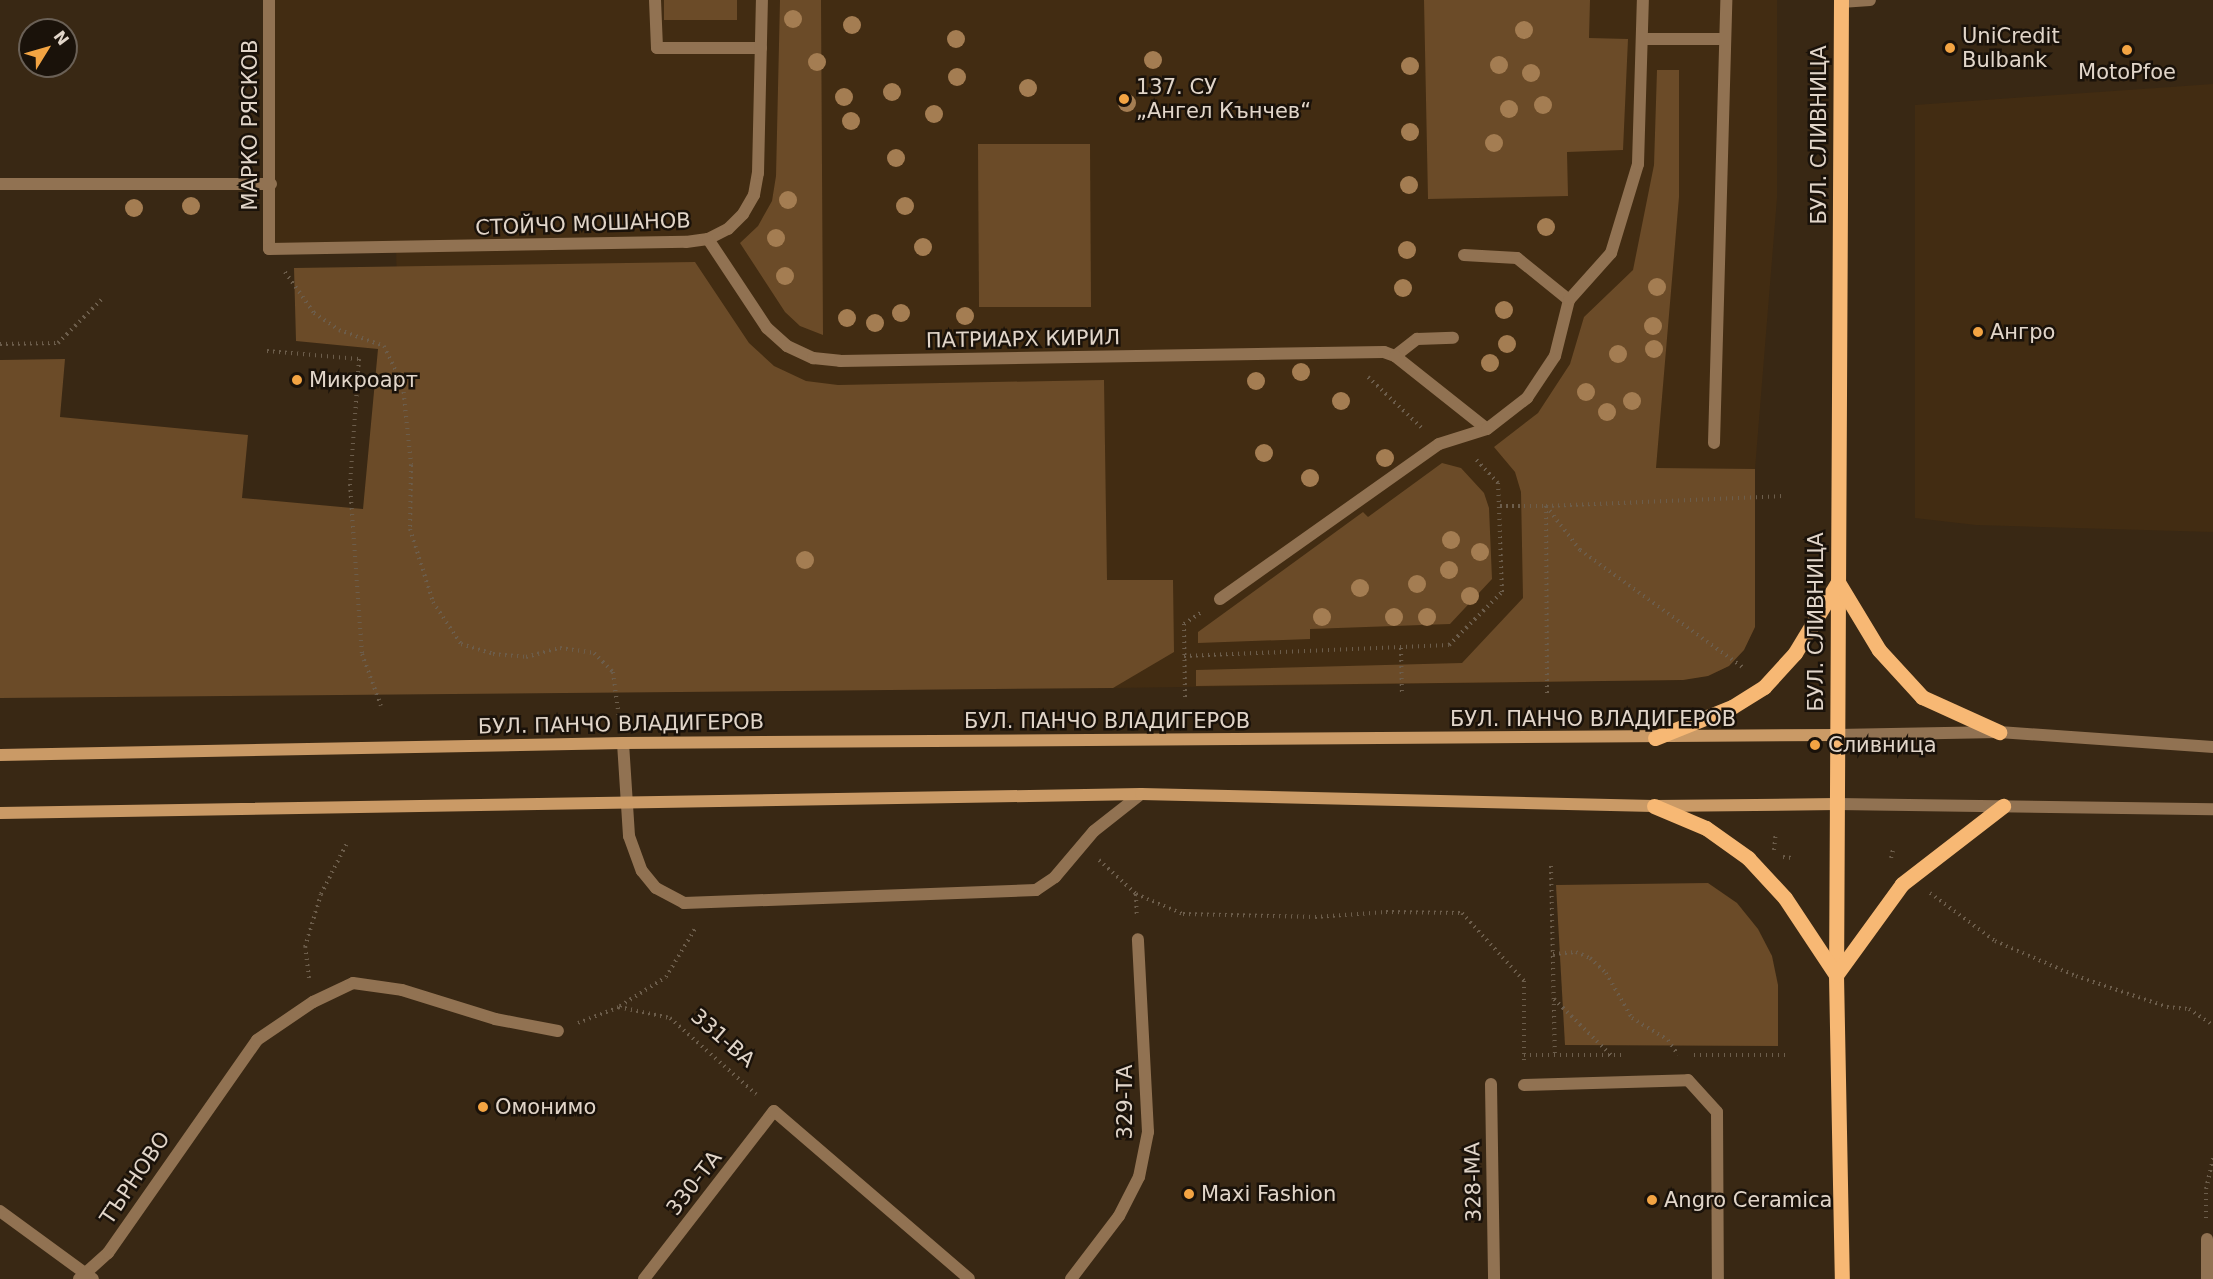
<!DOCTYPE html>
<html>
<head>
<meta charset="utf-8">
<style>
  body { margin:0 }
  #map { position:relative; width:2213px; height:1279px; overflow:hidden; background:#392814; font-family:"DejaVu Sans",sans-serif }
  div>[style] { position:absolute }
  [style*='--x'] { left:calc(var(--x)*1px); top:calc(var(--y)*1px); width:calc(var(--w)*1px); rotate:calc(var(--a)*1deg) }
  .built>* { inset:0; background:#422c12 }
  .green>* { inset:0; background:#6b4b28 }
  .path>* { height:4px; margin-top:-2px; transform-origin:0; background:repeating-linear-gradient(90deg,#6c5d4b 0 1.5px,transparent 0 6px) }
  .service>* { height:12px; margin:-6px; padding:0 6px; transform-origin:6px; border-radius:6px; background:#917252 }
  .minor>* { height:12px; margin:-6px; padding:0 6px; transform-origin:6px; border-radius:6px; background:#917252 }
  .tertiary>* { height:12px; margin:-6px; padding:0 6px; transform-origin:6px; border-radius:6px; background:#917252 }
  .secondary>* { height:12px; margin:-6px; padding:0 6px; transform-origin:6px; border-radius:6px; background:#ca9a66 }
  .primary>* { height:15px; margin:-7.5px; padding:0 7.5px; transform-origin:7.5px; border-radius:7.5px; background:#f7b874 }
  .trees>* { width:18px; height:18px; margin:-9px; border-radius:50%; background:#a47d52 }
  .dots>* { width:16px; height:16px; translate:-50% -50%; box-sizing:border-box; border:3px solid #1a120a; border-radius:50% }
  span { translate:-50% -50%; white-space:nowrap; text-align:center; line-height:1.15; -webkit-text-stroke:5px #1a120a; paint-order:stroke }
  .poi-label { font-size:21px; color:#e1d5c9 }
  .left { translate:0 -50%; text-align:left }
  .street-label { font-size:21px; color:#e1d5c9 }
  .north { position:absolute; left:18px; top:18px; width:60px; height:60px; box-sizing:border-box; background:#1a120a; border:2px solid #6a6056; border-radius:50%; rotate:53deg; font-size:16px; font-weight:700; line-height:24px; text-align:center; color:#e1d5c9 }
  .north::after { content:''; display:block; margin:auto; width:21px; height:27px; background:#f3a443; clip-path:polygon(50% 0,100% 100%,50% 72%,0 100%) }
</style>
</head>
<body>
<div id="map">
  <div class="built">
    <i style="clip-path:polygon(269px 0,1777px 0,1777px 198px,1755px 469px,1755px 627px,1744px 650px,1729px 666px,1708px 676px,1683px 680px,1113px 688px,407px 689px,396px 248px,269px 249px)"></i>
    <i style="clip-path:polygon(2213px 84px,2213px 532px,1976px 525px,1915px 518px,1915px 105px)"></i>
  </div>
  <div class="green">
    <i style="clip-path:polygon(664px 0,737px 0,737px 20px,664px 20px)"></i>
    <i style="clip-path:polygon(780px 0,821px 0,823px 335px,800px 326px,785px 312px,740px 243px,758px 226px,772px 201px,776px 176px)"></i>
    <i style="clip-path:polygon(1424px 0,1590px 0,1589px 38px,1628px 39px,1623px 150px,1567px 152px,1568px 196px,1428px 199px)"></i>
    <i style="clip-path:polygon(1657px 70px,1679px 70px,1679px 197px,1656px 468px,1755px 469px,1755px 627px,1744px 650px,1729px 666px,1708px 676px,1683px 680px,1196px 686px,1196px 670px,1462px 663px,1523px 598px,1521px 492px,1515px 472px,1494px 447px,1538px 413px,1570px 364px,1584px 317px,1633px 270px,1654px 165px)"></i>
    <i style="clip-path:polygon(978px 144px,1090px 144px,1091px 307px,979px 307px)"></i>
    <i style="clip-path:polygon(695px 262px,749px 343px,774px 366px,806px 381px,838px 385px,1104px 380px,1107px 580px,1173px 580px,1174px 652px,1113px 688px,0 698px,0 360px,65px 359px,60px 417px,248px 435px,242px 498px,363px 509px,378px 349px,296px 341px,294px 268px)"></i>
    <i style="clip-path:polygon(1442px 463px,1461px 468px,1484px 493px,1489px 508px,1492px 579px,1450px 624px,1310px 629px,1310px 639px,1198px 643px,1198px 632px,1363px 512px,1368px 517px)"></i>
    <i style="clip-path:polygon(1708px 883px,1737px 903px,1758px 929px,1772px 956px,1778px 985px,1778px 1046px,1565px 1045px,1556px 885px)"></i>
  </div>
  <div class="path">
    <i style="--x:285;--y:272;--w:50;--a:54.7"></i>
    <i style="--x:314;--y:313;--w:30;--a:34"></i>
    <i style="--x:339;--y:330;--w:48;--a:19.6"></i>
    <i style="--x:384;--y:346;--w:44;--a:64.6"></i>
    <i style="--x:403;--y:386;--w:79;--a:84.2"></i>
    <i style="--x:411;--y:465;--w:64;--a:90.9"></i>
    <i style="--x:410;--y:529;--w:77;--a:72.5"></i>
    <i style="--x:433;--y:602;--w:50;--a:56.3"></i>
    <i style="--x:461;--y:644;--w:34;--a:17"></i>
    <i style="--x:493;--y:654;--w:33;--a:5"></i>
    <i style="--x:526;--y:657;--w:35;--a:-15"></i>
    <i style="--x:560;--y:648;--w:34;--a:8"></i>
    <i style="--x:594;--y:653;--w:27;--a:45"></i>
    <i style="--x:613;--y:672;--w:46;--a:82.6"></i>
    <i style="--x:0;--y:344;--w:58;--a:-1"></i>
    <i style="--x:58;--y:343;--w:62;--a:-45"></i>
    <i style="--x:267;--y:351;--w:92;--a:5"></i>
    <i style="--x:359;--y:359;--w:125;--a:94.1"></i>
    <i style="--x:350;--y:484;--w:170;--a:86"></i>
    <i style="--x:362;--y:654;--w:55;--a:69.9"></i>
    <i style="--x:1368;--y:377;--w:74;--a:43.4"></i>
    <i style="--x:1500;--y:506;--w:46;--a:0"></i>
    <i style="--x:1546;--y:506;--w:56;--a:52.3"></i>
    <i style="--x:1580;--y:550;--w:203;--a:35.8"></i>
    <i style="--x:1401;--y:648;--w:46;--a:88.8"></i>
    <i style="--x:1184;--y:656;--w:265;--a:-2.4"></i>
    <i style="--x:1449;--y:645;--w:75;--a:-45"></i>
    <i style="--x:1502;--y:592;--w:109;--a:-92.1"></i>
    <i style="--x:1498;--y:483;--w:35;--a:-133"></i>
    <i style="--x:1547;--y:693;--w:187;--a:-90.3"></i>
    <i style="--x:1546;--y:506;--w:236;--a:-2.4"></i>
    <i style="--x:1185;--y:697;--w:73;--a:-90.8"></i>
    <i style="--x:1184;--y:624;--w:22;--a:-34"></i>
    <i style="--x:1774;--y:850;--w:18;--a:-84"></i>
    <i style="--x:1783;--y:857;--w:9;--a:6"></i>
    <i style="--x:1891;--y:858;--w:9;--a:-77"></i>
    <i style="--x:1099;--y:860;--w:50;--a:42.6"></i>
    <i style="--x:1136;--y:894;--w:23;--a:88"></i>
    <i style="--x:1551;--y:866;--w:191;--a:88.8"></i>
    <i style="--x:1930;--y:893;--w:81;--a:36.4"></i>
    <i style="--x:1995;--y:941;--w:88;--a:23.4"></i>
    <i style="--x:2076;--y:976;--w:96;--a:18.8"></i>
    <i style="--x:2167;--y:1007;--w:22;--a:5"></i>
    <i style="--x:2189;--y:1009;--w:29;--a:34"></i>
    <i style="--x:1136;--y:894;--w:51;--a:23.1"></i>
    <i style="--x:1183;--y:914;--w:132;--a:1.3"></i>
    <i style="--x:1315;--y:917;--w:71;--a:-4"></i>
    <i style="--x:1386;--y:912;--w:76;--a:0.8"></i>
    <i style="--x:1462;--y:913;--w:92;--a:47.6"></i>
    <i style="--x:1524;--y:981;--w:81;--a:90"></i>
    <i style="--x:1553;--y:954;--w:23;--a:-5"></i>
    <i style="--x:1576;--y:952;--w:15;--a:23"></i>
    <i style="--x:1590;--y:958;--w:22;--a:43"></i>
    <i style="--x:1606;--y:973;--w:52;--a:60"></i>
    <i style="--x:1632;--y:1018;--w:42;--a:31.4"></i>
    <i style="--x:1668;--y:1040;--w:18;--a:56"></i>
    <i style="--x:309;--y:978;--w:31;--a:-97"></i>
    <i style="--x:305;--y:947;--w:55;--a:-73.2"></i>
    <i style="--x:321;--y:894;--w:57;--a:-63"></i>
    <i style="--x:1554;--y:999;--w:80;--a:44.5"></i>
    <i style="--x:620;--y:1006;--w:54;--a:-32.2"></i>
    <i style="--x:666;--y:977;--w:58;--a:-59"></i>
    <i style="--x:578;--y:1023;--w:44;--a:-21.3"></i>
    <i style="--x:619;--y:1007;--w:52;--a:12.2"></i>
    <i style="--x:670;--y:1018;--w:115;--a:41.5"></i>
    <i style="--x:1524;--y:1055;--w:100;--a:0"></i>
    <i style="--x:1694;--y:1055;--w:92;--a:0"></i>
    <i style="--x:2206;--y:1218;--w:29;--a:-90"></i>
    <i style="--x:2206;--y:1189;--w:32;--a:-77"></i>
  </div>
  <div class="service">
    <i style="--x:655;--y:0;--w:48;--a:87.6"></i>
    <i style="--x:657;--y:48;--w:104;--a:0"></i>
    <i style="--x:1642;--y:39;--w:83;--a:0"></i>
    <i style="--x:0;--y:184;--w:271;--a:0"></i>
    <i style="--x:1464;--y:255;--w:53;--a:3.2"></i>
    <i style="--x:1517;--y:258;--w:67;--a:38.9"></i>
    <i style="--x:1395;--y:356;--w:28;--a:-38"></i>
    <i style="--x:1417;--y:339;--w:36;--a:-2"></i>
    <i style="--x:1714;--y:443;--w:443;--a:-88.4"></i>
    <i style="--x:623;--y:743;--w:93;--a:86.3"></i>
    <i style="--x:629;--y:836;--w:37;--a:70"></i>
    <i style="--x:642;--y:871;--w:22;--a:51"></i>
    <i style="--x:656;--y:888;--w:32;--a:28"></i>
    <i style="--x:684;--y:903;--w:352;--a:-2.1"></i>
    <i style="--x:1036;--y:890;--w:23;--a:-34"></i>
    <i style="--x:1055;--y:877;--w:60;--a:-49.7"></i>
    <i style="--x:1094;--y:831;--w:60;--a:-38.2"></i>
    <i style="--x:1524;--y:1085;--w:164;--a:-1.7"></i>
    <i style="--x:1688;--y:1080;--w:43;--a:47.8"></i>
    <i style="--x:1717;--y:1112;--w:167;--a:89.7"></i>
  </div>
  <div class="minor">
    <i style="--x:269;--y:0;--w:249;--a:90"></i>
    <i style="--x:269;--y:249;--w:417;--a:-1"></i>
    <i style="--x:686;--y:242;--w:22;--a:-8"></i>
    <i style="--x:708;--y:239;--w:22;--a:-27"></i>
    <i style="--x:728;--y:229;--w:21;--a:-45"></i>
    <i style="--x:743;--y:214;--w:22;--a:-60"></i>
    <i style="--x:754;--y:195;--w:22;--a:-80"></i>
    <i style="--x:758;--y:173;--w:173;--a:-88.7"></i>
    <i style="--x:1841;--y:2;--w:29;--a:-4"></i>
    <i style="--x:708;--y:239;--w:107;--a:56.5"></i>
    <i style="--x:767;--y:328;--w:27;--a:42"></i>
    <i style="--x:787;--y:346;--w:29;--a:25"></i>
    <i style="--x:813;--y:358;--w:27;--a:6"></i>
    <i style="--x:840;--y:361;--w:544;--a:-0.95"></i>
    <i style="--x:1384;--y:352;--w:12;--a:20"></i>
    <i style="--x:1395;--y:356;--w:117;--a:38.4"></i>
    <i style="--x:1220;--y:599;--w:268;--a:-35.3"></i>
    <i style="--x:1439;--y:444;--w:50;--a:-17.4"></i>
    <i style="--x:1487;--y:429;--w:51;--a:-37.8"></i>
    <i style="--x:1527;--y:398;--w:50;--a:-56.3"></i>
    <i style="--x:1555;--y:356;--w:58;--a:-76"></i>
    <i style="--x:1569;--y:300;--w:63;--a:-48.2"></i>
    <i style="--x:1611;--y:253;--w:93;--a:-73.1"></i>
    <i style="--x:1638;--y:164;--w:164;--a:-88.3"></i>
    <i style="--x:1491;--y:1084;--w:195;--a:89.1"></i>
    <i style="--x:0;--y:1211;--w:115;--a:36.2"></i>
    <i style="--x:2207;--y:1239;--w:40;--a:90"></i>
    <i style="--x:79;--y:1279;--w:39;--a:-42"></i>
    <i style="--x:108;--y:1253;--w:260;--a:-55"></i>
    <i style="--x:257;--y:1040;--w:68;--a:-34.2"></i>
    <i style="--x:313;--y:1002;--w:44;--a:-25.4"></i>
    <i style="--x:353;--y:983;--w:49;--a:8.1"></i>
    <i style="--x:402;--y:990;--w:97;--a:17.3"></i>
    <i style="--x:495;--y:1019;--w:64;--a:10.8"></i>
    <i style="--x:644;--y:1279;--w:212;--a:-52.3"></i>
    <i style="--x:774;--y:1111;--w:257;--a:40.7"></i>
    <i style="--x:1071;--y:1279;--w:79;--a:-52.7"></i>
    <i style="--x:1119;--y:1216;--w:44;--a:-62.9"></i>
    <i style="--x:1139;--y:1177;--w:46;--a:-78.7"></i>
    <i style="--x:1148;--y:1132;--w:193;--a:-93"></i>
  </div>
  <div class="tertiary">
    <i style="--x:1837;--y:735;--w:162;--a:-1.1"></i>
    <i style="--x:1999;--y:732;--w:215;--a:4"></i>
    <i style="--x:1837;--y:804;--w:376;--a:0.8"></i>
  </div>
  <div class="secondary">
    <i style="--x:0;--y:755;--w:623;--a:-1.1"></i>
    <i style="--x:623;--y:743;--w:1214;--a:-0.38"></i>
    <i style="--x:0;--y:813;--w:1141;--a:-0.95"></i>
    <i style="--x:1141;--y:794;--w:513;--a:1.34"></i>
    <i style="--x:1654;--y:806;--w:183;--a:-0.6"></i>
  </div>
  <div class="primary">
    <i style="--x:1841;--y:0;--w:975;--a:90.29"></i>
    <i style="--x:1836;--y:975;--w:304;--a:88.9"></i>
    <i style="--x:1838;--y:582;--w:79;--a:58.9"></i>
    <i style="--x:1879;--y:650;--w:64;--a:47.5"></i>
    <i style="--x:1922;--y:697;--w:85;--a:24.4"></i>
    <i style="--x:1655;--y:738;--w:83;--a:-21.9"></i>
    <i style="--x:1732;--y:707;--w:38;--a:-32"></i>
    <i style="--x:1764;--y:687;--w:46;--a:-47.6"></i>
    <i style="--x:1795;--y:653;--w:83;--a:-58.8"></i>
    <i style="--x:1654;--y:806;--w:56;--a:22.9"></i>
    <i style="--x:1706;--y:828;--w:52;--a:35.5"></i>
    <i style="--x:1748;--y:858;--w:54;--a:47.2"></i>
    <i style="--x:1785;--y:898;--w:92;--a:56.5"></i>
    <i style="--x:1836;--y:975;--w:112;--a:-54"></i>
    <i style="--x:1902;--y:884;--w:128;--a:-37.7"></i>
  </div>
  <div class="trees">
    <i style="left:793px;top:19px"></i>
    <i style="left:852px;top:25px"></i>
    <i style="left:1524px;top:30px"></i>
    <i style="left:956px;top:39px"></i>
    <i style="left:1153px;top:60px"></i>
    <i style="left:817px;top:62px"></i>
    <i style="left:1499px;top:65px"></i>
    <i style="left:1410px;top:66px"></i>
    <i style="left:1531px;top:73px"></i>
    <i style="left:957px;top:77px"></i>
    <i style="left:1028px;top:88px"></i>
    <i style="left:892px;top:92px"></i>
    <i style="left:844px;top:97px"></i>
    <i style="left:1127px;top:103px"></i>
    <i style="left:1543px;top:105px"></i>
    <i style="left:1509px;top:109px"></i>
    <i style="left:934px;top:114px"></i>
    <i style="left:851px;top:121px"></i>
    <i style="left:1410px;top:132px"></i>
    <i style="left:1494px;top:143px"></i>
    <i style="left:896px;top:158px"></i>
    <i style="left:1409px;top:185px"></i>
    <i style="left:788px;top:200px"></i>
    <i style="left:191px;top:206px"></i>
    <i style="left:905px;top:206px"></i>
    <i style="left:134px;top:208px"></i>
    <i style="left:1546px;top:227px"></i>
    <i style="left:776px;top:238px"></i>
    <i style="left:923px;top:247px"></i>
    <i style="left:1407px;top:250px"></i>
    <i style="left:785px;top:276px"></i>
    <i style="left:1657px;top:287px"></i>
    <i style="left:1403px;top:288px"></i>
    <i style="left:1504px;top:310px"></i>
    <i style="left:901px;top:313px"></i>
    <i style="left:965px;top:316px"></i>
    <i style="left:847px;top:318px"></i>
    <i style="left:875px;top:323px"></i>
    <i style="left:1653px;top:326px"></i>
    <i style="left:1507px;top:344px"></i>
    <i style="left:1654px;top:349px"></i>
    <i style="left:1618px;top:354px"></i>
    <i style="left:1490px;top:363px"></i>
    <i style="left:1301px;top:372px"></i>
    <i style="left:1256px;top:381px"></i>
    <i style="left:1586px;top:392px"></i>
    <i style="left:1341px;top:401px"></i>
    <i style="left:1632px;top:401px"></i>
    <i style="left:1607px;top:412px"></i>
    <i style="left:1264px;top:453px"></i>
    <i style="left:1385px;top:458px"></i>
    <i style="left:1310px;top:478px"></i>
    <i style="left:1451px;top:540px"></i>
    <i style="left:1480px;top:552px"></i>
    <i style="left:805px;top:560px"></i>
    <i style="left:1449px;top:570px"></i>
    <i style="left:1417px;top:584px"></i>
    <i style="left:1360px;top:588px"></i>
    <i style="left:1470px;top:596px"></i>
    <i style="left:1322px;top:617px"></i>
    <i style="left:1394px;top:617px"></i>
    <i style="left:1427px;top:617px"></i>
  </div>
  <div class="dots">
    <i style="left:1950px;top:48px;background:#f3a443"></i>
    <i style="left:2127px;top:50px;background:#f3a443"></i>
    <i style="left:1124px;top:99px;background:#f3a443"></i>
    <i style="left:1978px;top:332px;background:#f3a443"></i>
    <i style="left:297px;top:380px;background:#f3a443"></i>
    <i style="left:1815px;top:745px;background:#f3a443"></i>
    <i style="left:483px;top:1107px;background:#f3a443"></i>
    <i style="left:1189px;top:1194px;background:#f3a443"></i>
    <i style="left:1652px;top:1200px;background:#f3a443"></i>
  </div>
  <div class="poi-label">
    <span class="left" style="left:1962px;top:48px">UniCredit<br>Bulbank</span>
    <span style="left:2127px;top:72px">MotoPfoe</span>
    <span class="left" style="left:1136px;top:99px">137. СУ<br>„Ангел Кънчев“</span>
    <span class="left" style="left:1990px;top:332px">Ангро</span>
    <span class="left" style="left:309px;top:380px">Микроарт</span>
    <span class="left" style="left:1828px;top:745px">Сливница</span>
    <span class="left" style="left:495px;top:1107px">Омонимо</span>
    <span class="left" style="left:1201px;top:1194px">Maxi Fashion</span>
    <span class="left" style="left:1664px;top:1200px">Angro Ceramica</span>
  </div>
  <div class="street-label">
    <span style="left:250px;top:125px;rotate:-90deg">МАРКО РЯСКОВ</span>
    <span style="left:1819px;top:135px;rotate:-90deg">БУЛ. СЛИВНИЦА</span>
    <span style="left:583px;top:224px;rotate:-2deg">СТОЙЧО МОШАНОВ</span>
    <span style="left:1023px;top:339px;rotate:-1deg">ПАТРИАРХ КИРИЛ</span>
    <span style="left:1816px;top:622px;rotate:-90deg">БУЛ. СЛИВНИЦА</span>
    <span style="left:1593px;top:719px">БУЛ. ПАНЧО ВЛАДИГЕРОВ</span>
    <span style="left:1107px;top:721px">БУЛ. ПАНЧО ВЛАДИГЕРОВ</span>
    <span style="left:621px;top:724px;rotate:-1deg">БУЛ. ПАНЧО ВЛАДИГЕРОВ</span>
    <span style="left:723px;top:1038px;rotate:41deg">331-ВА</span>
    <span style="left:1125px;top:1102px;rotate:-90deg">329-ТА</span>
    <span style="left:135px;top:1178px;rotate:-56deg">ТЪРНОВО</span>
    <span style="left:1473px;top:1182px;rotate:-91deg">328-МА</span>
    <span style="left:694px;top:1183px;rotate:-52deg">330-ТА</span>
  </div>
  <div class="north">N</div>
</div>
</body>
</html>
